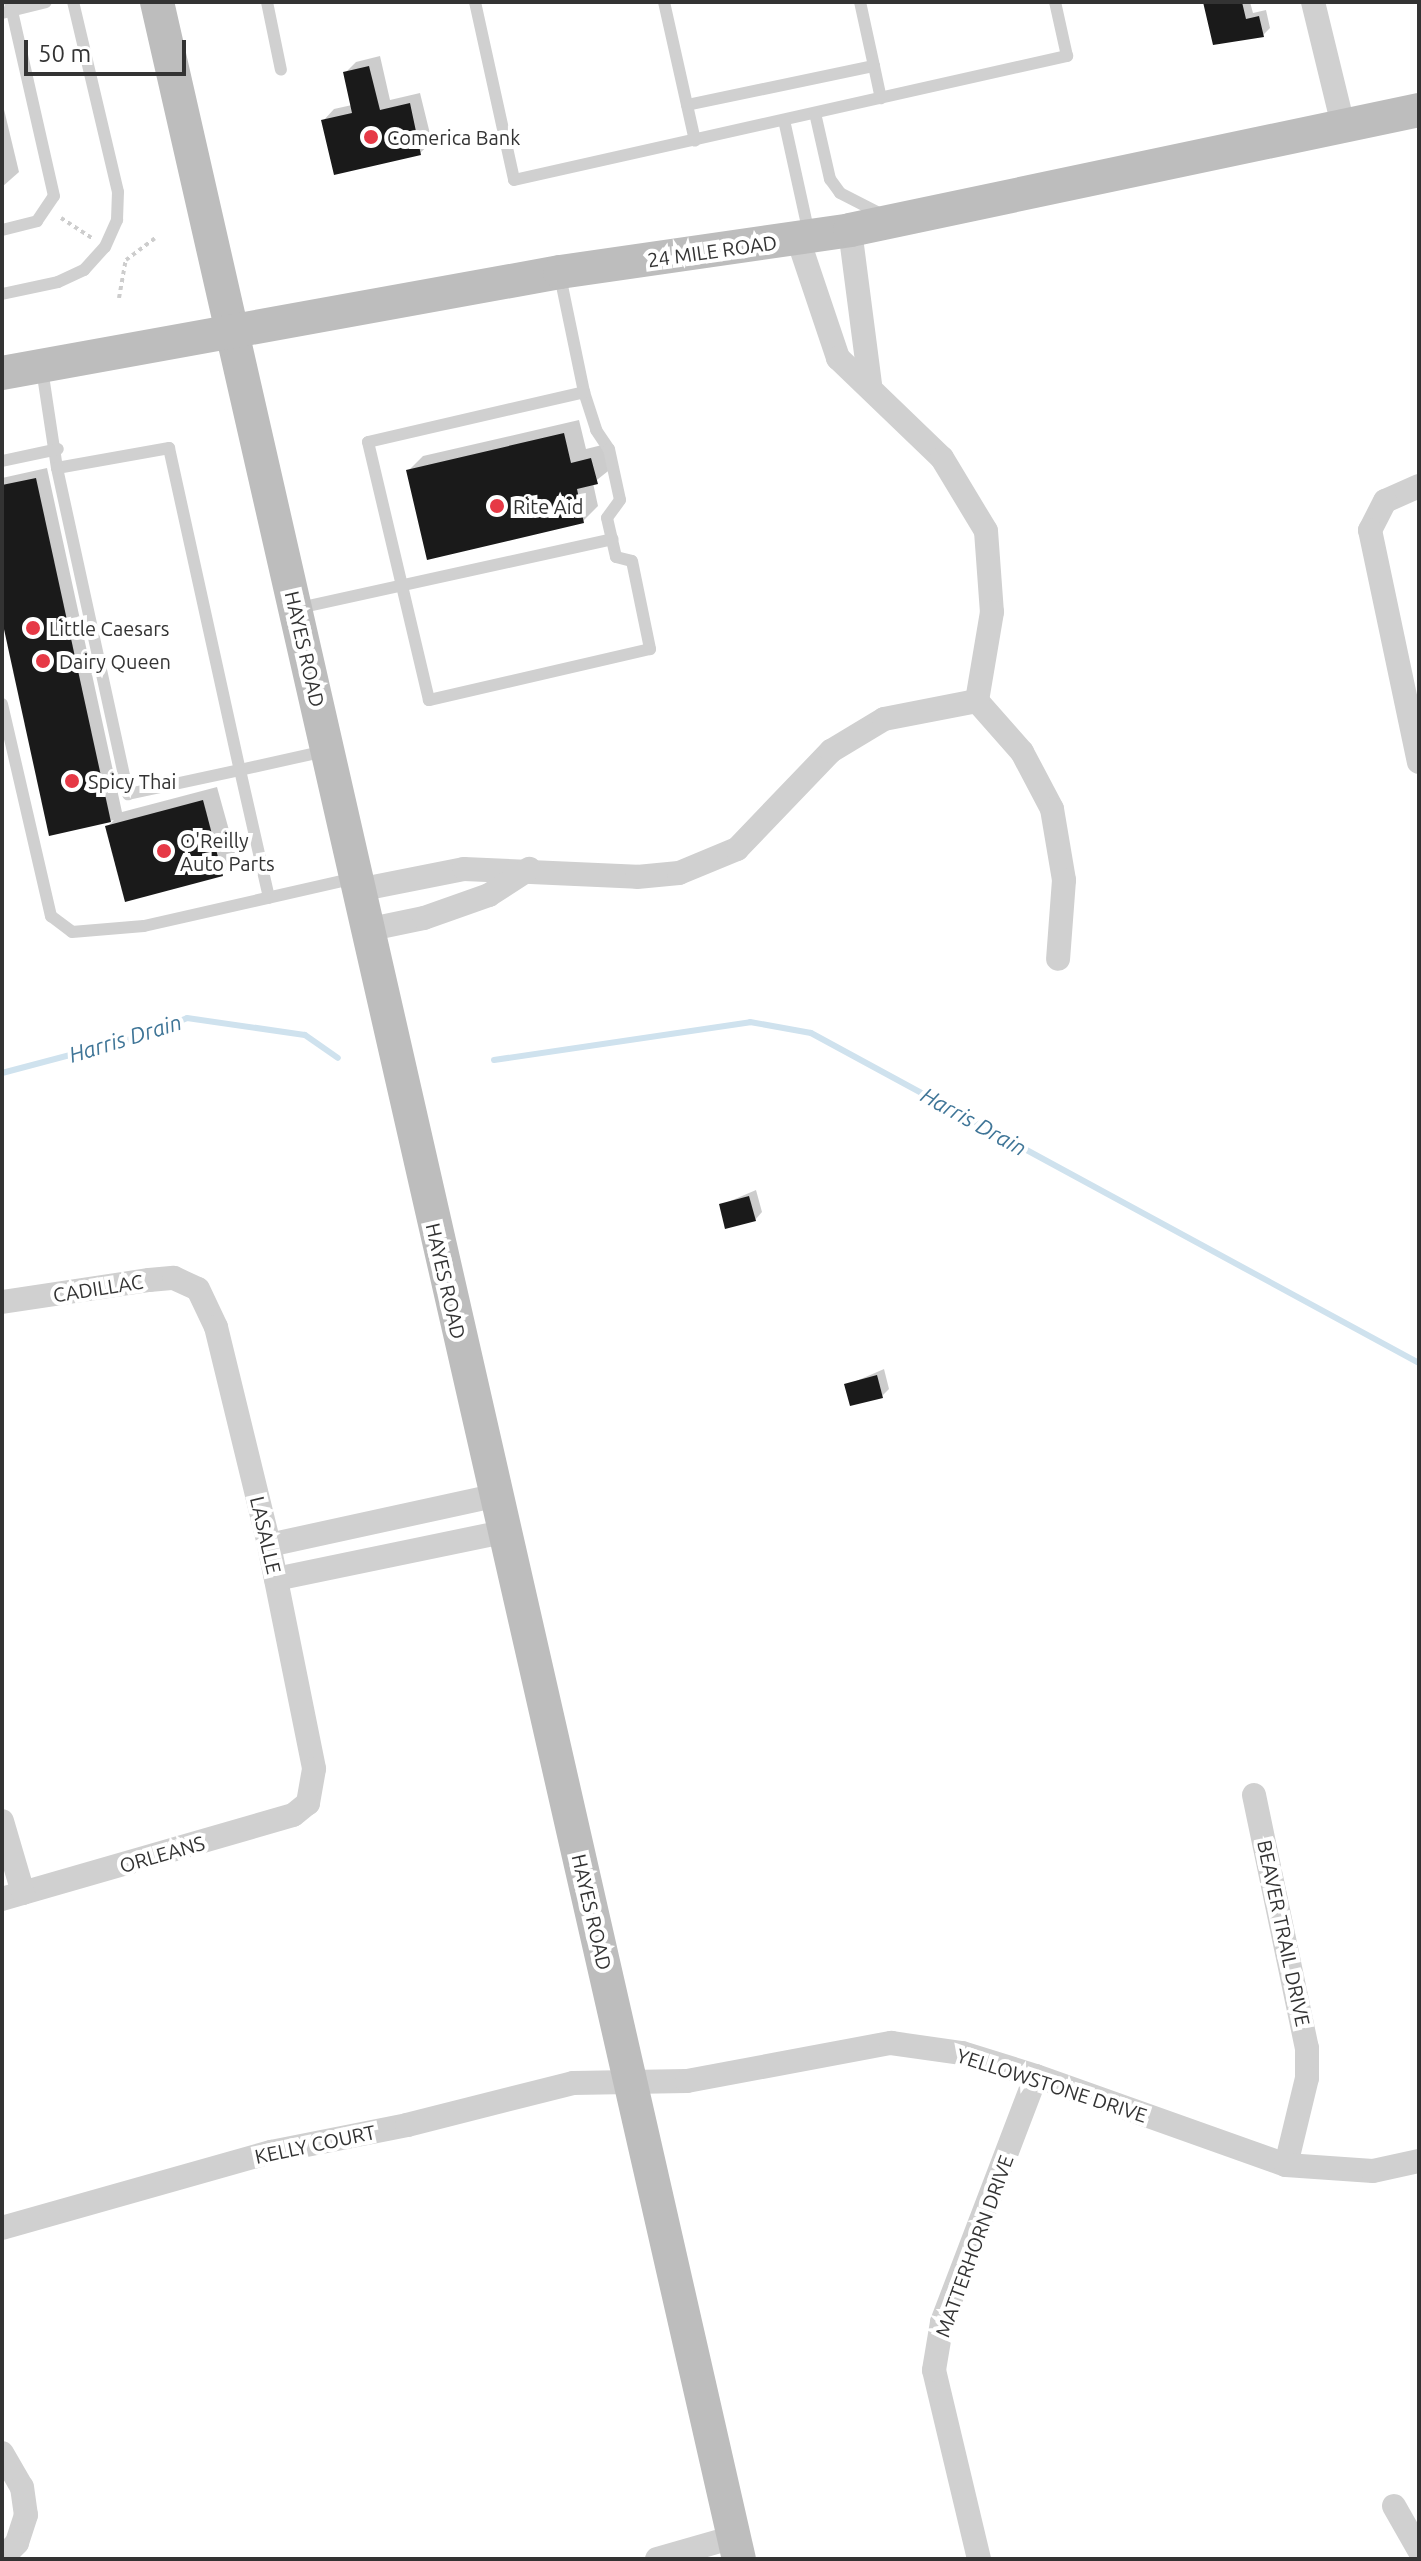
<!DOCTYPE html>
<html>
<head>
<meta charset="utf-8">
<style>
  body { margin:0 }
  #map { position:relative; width:1421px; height:2561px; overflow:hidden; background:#fff; font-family:Ubuntu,sans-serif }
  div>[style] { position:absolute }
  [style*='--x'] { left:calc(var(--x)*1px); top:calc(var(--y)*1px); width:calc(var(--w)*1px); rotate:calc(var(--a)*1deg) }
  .shadow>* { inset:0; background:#0003 }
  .stream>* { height:6px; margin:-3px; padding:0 3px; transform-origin:3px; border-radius:3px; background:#cfe2ee }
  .building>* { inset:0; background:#1a1a1a }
  .path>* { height:4px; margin-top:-2px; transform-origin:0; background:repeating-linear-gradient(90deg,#cdcdcd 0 4px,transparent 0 8px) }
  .lane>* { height:12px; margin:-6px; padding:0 6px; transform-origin:6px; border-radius:6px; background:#d0d0d0 }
  .street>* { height:24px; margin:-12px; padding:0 12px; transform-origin:12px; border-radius:12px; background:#d0d0d0 }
  .secondary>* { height:34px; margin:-17px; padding:0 17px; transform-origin:17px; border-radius:17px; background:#bdbdbd }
  .dots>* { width:22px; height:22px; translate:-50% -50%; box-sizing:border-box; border:4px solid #fff; border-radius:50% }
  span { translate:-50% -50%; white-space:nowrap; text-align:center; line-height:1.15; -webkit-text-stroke:8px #fff; paint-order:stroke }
  .poi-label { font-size:20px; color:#333 }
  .left { translate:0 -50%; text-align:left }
  .street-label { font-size:20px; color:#333 }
  .water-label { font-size:22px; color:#3f7597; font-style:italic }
  .frame { position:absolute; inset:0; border:4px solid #333; pointer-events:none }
  .scale { position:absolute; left:24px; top:40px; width:162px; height:36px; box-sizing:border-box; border:4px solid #333; border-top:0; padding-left:10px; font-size:24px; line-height:28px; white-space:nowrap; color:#333; -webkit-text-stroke:6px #fff; paint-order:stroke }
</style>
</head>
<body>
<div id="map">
  <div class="shadow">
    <i style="clip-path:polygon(1205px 2px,1250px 2px,1253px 13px,1266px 10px,1270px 28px,1263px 35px)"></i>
    <i style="clip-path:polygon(380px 56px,390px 100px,420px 93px,432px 142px,420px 153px,323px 121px,334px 109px,352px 105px,345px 73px,356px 62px)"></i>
    <i style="clip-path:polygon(2px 101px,19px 172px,2px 187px)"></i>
    <i style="clip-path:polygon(579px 420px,586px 449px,606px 444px,612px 468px,593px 483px,598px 506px,583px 521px,408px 471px,423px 456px)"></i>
    <i style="clip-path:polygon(47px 468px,122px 812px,217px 787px,237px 859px,222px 874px,107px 827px,114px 820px,51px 834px,2px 618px,2px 478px)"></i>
    <i style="clip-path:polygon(756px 1190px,762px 1212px,755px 1220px,721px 1205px)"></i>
    <i style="clip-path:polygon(884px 1369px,889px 1389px,882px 1396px,847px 1385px)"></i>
  </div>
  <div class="stream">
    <i style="--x:494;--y:1060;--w:259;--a:-8.4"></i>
    <i style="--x:750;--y:1022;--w:62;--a:10.2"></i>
    <i style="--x:811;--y:1033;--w:692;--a:28.49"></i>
    <i style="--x:2;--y:1073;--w:149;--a:-14.8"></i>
    <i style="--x:146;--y:1035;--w:44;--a:-22.5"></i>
    <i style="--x:187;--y:1018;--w:119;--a:8.2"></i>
    <i style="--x:305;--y:1035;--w:40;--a:34.9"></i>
  </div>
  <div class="building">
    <i style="clip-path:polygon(1203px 2px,1242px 2px,1246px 19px,1259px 16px,1264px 37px,1213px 45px)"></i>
    <i style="clip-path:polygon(369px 66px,380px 110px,410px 103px,421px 155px,334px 175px,321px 120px,352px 113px,343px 72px)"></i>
    <i style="clip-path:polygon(564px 433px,571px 463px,591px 458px,598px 484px,577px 489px,584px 523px,427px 560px,406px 470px)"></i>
    <i style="clip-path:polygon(36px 478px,111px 822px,49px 836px,2px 620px,2px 485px)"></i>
    <i style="clip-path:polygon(203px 800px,223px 876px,125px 902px,105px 826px)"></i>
    <i style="clip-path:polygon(749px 1196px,756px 1221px,725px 1229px,719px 1204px)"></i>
    <i style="clip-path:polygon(877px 1375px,883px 1398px,850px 1406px,844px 1384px)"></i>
  </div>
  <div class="path">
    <i style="--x:61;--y:218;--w:37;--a:33"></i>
    <i style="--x:119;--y:298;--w:39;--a:-80"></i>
    <i style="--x:126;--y:260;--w:36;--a:-37"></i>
  </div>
  <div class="lane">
    <i style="--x:267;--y:2;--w:69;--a:78.4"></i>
    <i style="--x:475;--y:2;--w:182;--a:77.6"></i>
    <i style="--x:514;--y:180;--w:567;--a:-12.64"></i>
    <i style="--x:1067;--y:56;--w:55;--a:-102.5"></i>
    <i style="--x:664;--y:2;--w:142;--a:77.4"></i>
    <i style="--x:2;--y:13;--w:45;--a:-14"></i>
    <i style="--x:874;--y:66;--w:33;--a:78"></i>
    <i style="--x:687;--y:105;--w:191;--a:-11.8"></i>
    <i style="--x:874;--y:66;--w:66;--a:-102.3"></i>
    <i style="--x:815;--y:113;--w:68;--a:77.2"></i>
    <i style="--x:830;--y:179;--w:17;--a:54"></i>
    <i style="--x:840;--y:193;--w:51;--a:27.1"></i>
    <i style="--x:784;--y:120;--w:117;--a:77.6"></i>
    <i style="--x:2;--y:230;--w:36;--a:-14"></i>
    <i style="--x:37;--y:221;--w:30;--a:-56"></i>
    <i style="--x:54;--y:196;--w:199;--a:-102.8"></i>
    <i style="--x:560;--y:276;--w:118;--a:78.3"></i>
    <i style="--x:584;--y:392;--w:40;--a:72"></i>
    <i style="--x:596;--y:430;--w:23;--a:56"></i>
    <i style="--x:609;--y:449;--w:52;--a:77.8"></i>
    <i style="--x:620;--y:500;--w:22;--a:126"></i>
    <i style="--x:607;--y:518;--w:40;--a:77"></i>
    <i style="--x:616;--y:557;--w:16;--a:14"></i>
    <i style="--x:632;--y:561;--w:90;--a:78.4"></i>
    <i style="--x:650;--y:649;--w:227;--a:167"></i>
    <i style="--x:429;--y:700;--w:265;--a:-103.3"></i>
    <i style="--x:368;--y:442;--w:222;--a:-13"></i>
    <i style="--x:2;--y:294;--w:57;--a:-12.1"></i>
    <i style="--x:58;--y:282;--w:29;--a:-25"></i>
    <i style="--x:84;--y:270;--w:31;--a:-48"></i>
    <i style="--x:105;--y:247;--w:30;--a:-66"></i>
    <i style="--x:117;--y:220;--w:28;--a:-88"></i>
    <i style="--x:118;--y:192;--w:195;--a:-103.3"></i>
    <i style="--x:42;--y:369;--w:100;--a:81.4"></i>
    <i style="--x:57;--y:468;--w:114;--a:-10.1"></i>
    <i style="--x:169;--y:448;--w:330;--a:77.6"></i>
    <i style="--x:240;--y:770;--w:87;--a:-12.6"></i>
    <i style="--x:2;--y:461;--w:57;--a:-12.1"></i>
    <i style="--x:57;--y:468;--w:334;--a:77.7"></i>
    <i style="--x:128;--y:794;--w:115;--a:-12.1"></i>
    <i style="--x:240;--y:770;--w:131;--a:77.2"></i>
    <i style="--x:299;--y:608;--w:321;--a:-12.4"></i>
    <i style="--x:2;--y:704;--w:218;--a:77"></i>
    <i style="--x:51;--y:916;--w:26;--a:37"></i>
    <i style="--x:72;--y:932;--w:72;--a:-4.8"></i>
    <i style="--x:144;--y:926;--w:216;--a:-12.8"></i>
  </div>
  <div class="street">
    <i style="--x:1313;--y:2;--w:127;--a:76.3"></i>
    <i style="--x:850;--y:230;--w:156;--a:82.6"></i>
    <i style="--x:798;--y:239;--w:126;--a:71.4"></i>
    <i style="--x:838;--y:358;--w:144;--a:43.9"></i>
    <i style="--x:942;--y:458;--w:85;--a:58.9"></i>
    <i style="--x:986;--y:531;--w:81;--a:85.8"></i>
    <i style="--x:992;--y:612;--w:90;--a:99.6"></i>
    <i style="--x:1419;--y:486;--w:37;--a:156"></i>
    <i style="--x:1385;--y:501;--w:33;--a:117"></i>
    <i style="--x:1370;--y:530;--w:237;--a:78.1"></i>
    <i style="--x:977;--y:701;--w:68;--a:48.6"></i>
    <i style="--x:1022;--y:752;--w:64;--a:62.2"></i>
    <i style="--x:1052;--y:809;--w:72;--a:80.4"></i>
    <i style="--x:1064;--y:880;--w:79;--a:94.3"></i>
    <i style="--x:358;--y:890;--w:108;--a:-11.2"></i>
    <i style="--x:464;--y:869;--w:173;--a:2.6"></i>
    <i style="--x:637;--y:877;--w:42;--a:-5.4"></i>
    <i style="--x:679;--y:873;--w:63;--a:-22.5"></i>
    <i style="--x:737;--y:849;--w:136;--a:-46.2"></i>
    <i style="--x:831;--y:751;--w:62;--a:-31.1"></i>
    <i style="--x:884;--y:719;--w:95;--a:-11"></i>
    <i style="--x:366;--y:930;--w:59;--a:-11.7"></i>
    <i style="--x:424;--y:918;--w:69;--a:-19.5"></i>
    <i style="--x:489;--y:895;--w:48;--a:-33"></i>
    <i style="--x:2;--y:1302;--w:149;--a:-8.5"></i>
    <i style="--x:149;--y:1280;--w:25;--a:-5"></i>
    <i style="--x:174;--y:1278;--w:26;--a:25"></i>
    <i style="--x:198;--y:1289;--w:42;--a:64.7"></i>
    <i style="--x:216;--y:1327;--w:224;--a:76.3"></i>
    <i style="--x:269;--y:1545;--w:228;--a:78.6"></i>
    <i style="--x:314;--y:1769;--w:35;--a:100"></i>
    <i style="--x:308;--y:1803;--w:19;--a:141"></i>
    <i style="--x:293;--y:1815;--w:303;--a:163.9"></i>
    <i style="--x:269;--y:1545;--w:230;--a:-12.3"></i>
    <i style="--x:276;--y:1579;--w:232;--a:-11.7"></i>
    <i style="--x:1254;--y:1795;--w:258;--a:78.2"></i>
    <i style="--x:1307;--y:2048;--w:30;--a:90"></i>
    <i style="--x:1307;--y:2078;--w:89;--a:103.6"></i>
    <i style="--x:2;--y:1821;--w:75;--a:73.7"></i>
    <i style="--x:2;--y:2228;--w:280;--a:-15.8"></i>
    <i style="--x:271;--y:2152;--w:139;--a:-11.2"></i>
    <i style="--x:407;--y:2125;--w:171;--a:-14.2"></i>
    <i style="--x:573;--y:2083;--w:114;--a:-1"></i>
    <i style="--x:687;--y:2081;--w:208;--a:-10.6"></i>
    <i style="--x:891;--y:2043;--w:72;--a:8"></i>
    <i style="--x:962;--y:2053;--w:77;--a:17.3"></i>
    <i style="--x:1036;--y:2076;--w:265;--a:19.6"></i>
    <i style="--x:1286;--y:2165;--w:87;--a:3.9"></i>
    <i style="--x:1373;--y:2171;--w:47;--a:-12.3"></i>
    <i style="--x:2;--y:2453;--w:39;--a:60"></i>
    <i style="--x:22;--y:2487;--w:28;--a:82"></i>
    <i style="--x:26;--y:2515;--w:29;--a:108"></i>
    <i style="--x:17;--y:2543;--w:21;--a:135"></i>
    <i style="--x:1394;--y:2506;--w:51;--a:60.4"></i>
    <i style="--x:657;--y:2559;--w:80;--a:-15.9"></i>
    <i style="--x:979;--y:2559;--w:194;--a:-103.4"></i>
    <i style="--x:934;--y:2370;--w:49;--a:-80.5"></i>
    <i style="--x:942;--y:2322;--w:263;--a:-69.1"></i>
  </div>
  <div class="secondary">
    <i style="--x:157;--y:2;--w:2622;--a:77.18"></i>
    <i style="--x:2;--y:373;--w:567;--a:-10.26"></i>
    <i style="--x:560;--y:272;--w:293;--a:-8.2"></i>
    <i style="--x:850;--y:230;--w:582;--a:-11.91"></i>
  </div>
  <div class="dots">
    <i style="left:371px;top:137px;background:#e63946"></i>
    <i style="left:497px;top:506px;background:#e63946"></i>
    <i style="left:33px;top:628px;background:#e63946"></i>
    <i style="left:43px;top:661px;background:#e63946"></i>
    <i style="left:72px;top:781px;background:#e63946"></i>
    <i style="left:164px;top:851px;background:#e63946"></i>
  </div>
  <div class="poi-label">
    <span class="left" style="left:387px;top:137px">Comerica Bank</span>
    <span class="left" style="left:513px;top:506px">Rite Aid</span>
    <span class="left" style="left:49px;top:628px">Little Caesars</span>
    <span class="left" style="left:59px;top:661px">Dairy Queen</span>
    <span class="left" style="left:88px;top:781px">Spicy Thai</span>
    <span class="left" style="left:180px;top:852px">O'Reilly<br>Auto Parts</span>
  </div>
  <div class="street-label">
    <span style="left:712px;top:251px;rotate:-8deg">24 MILE ROAD</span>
    <span style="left:305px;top:649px;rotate:77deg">HAYES ROAD</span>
    <span style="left:446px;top:1281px;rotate:77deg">HAYES ROAD</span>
    <span style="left:98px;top:1288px;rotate:-9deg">CADILLAC</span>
    <span style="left:266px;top:1535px;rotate:77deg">LASALLE</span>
    <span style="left:162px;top:1854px;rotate:-16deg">ORLEANS</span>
    <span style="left:592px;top:1912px;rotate:77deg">HAYES ROAD</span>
    <span style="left:1284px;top:1933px;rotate:78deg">BEAVER TRAIL DRIVE</span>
    <span style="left:1052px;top:2085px;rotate:18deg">YELLOWSTONE DRIVE</span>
    <span style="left:315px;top:2144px;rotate:-12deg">KELLY COURT</span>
    <span style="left:974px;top:2246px;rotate:-70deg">MATTERHORN DRIVE</span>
  </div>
  <div class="water-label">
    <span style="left:125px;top:1038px;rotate:-17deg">Harris Drain</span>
    <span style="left:974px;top:1121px;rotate:29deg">Harris Drain</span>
  </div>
  <div class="frame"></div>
  <div class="scale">50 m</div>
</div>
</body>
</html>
